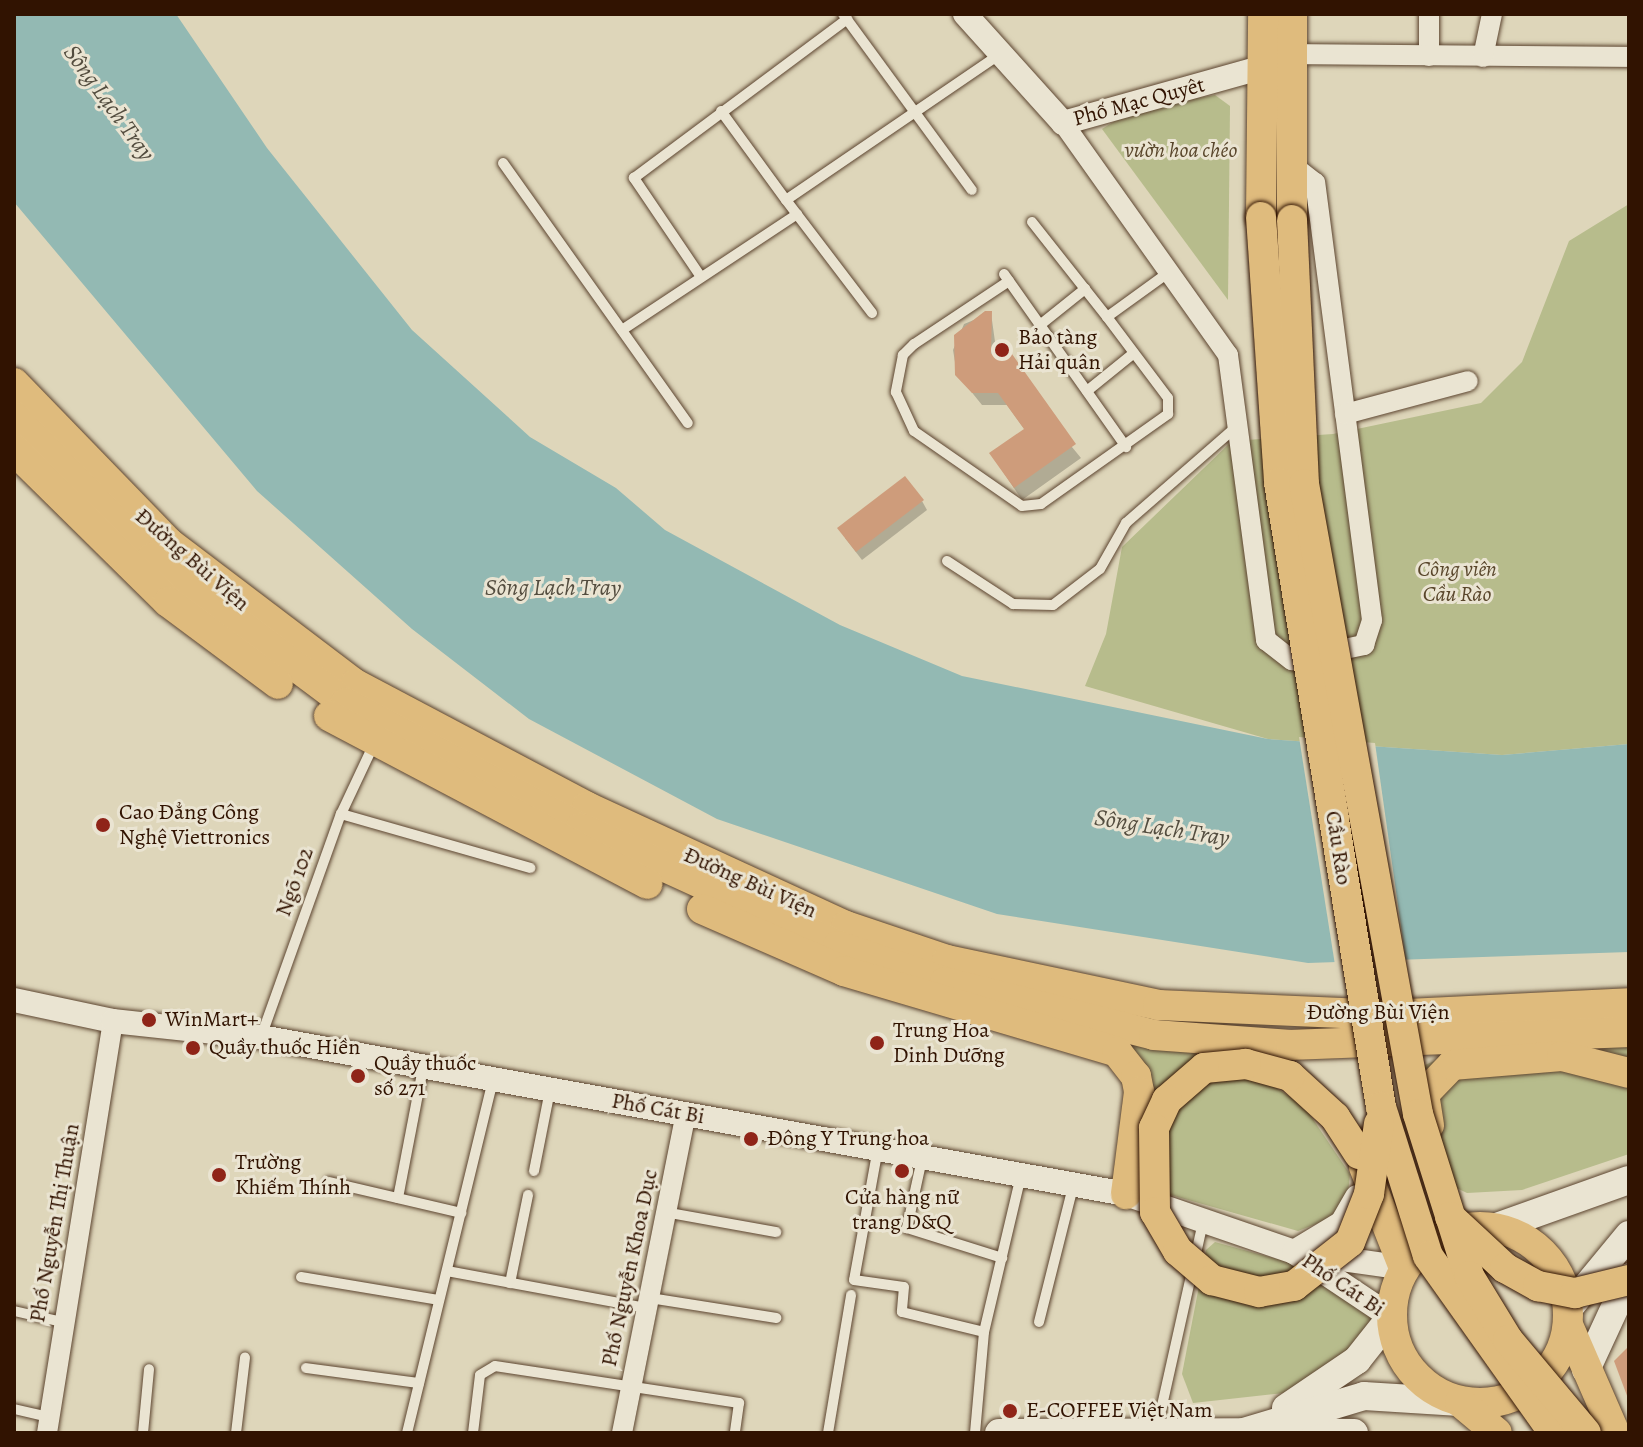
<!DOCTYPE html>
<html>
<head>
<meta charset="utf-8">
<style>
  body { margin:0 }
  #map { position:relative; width:1643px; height:1447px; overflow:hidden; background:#ded6ba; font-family:Alegreya,serif }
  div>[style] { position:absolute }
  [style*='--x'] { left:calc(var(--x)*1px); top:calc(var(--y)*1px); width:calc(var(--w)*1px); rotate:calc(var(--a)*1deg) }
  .green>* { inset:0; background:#b7bc8c }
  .water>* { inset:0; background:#93b9b3 }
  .pier>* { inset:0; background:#ded6ba }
  .shadow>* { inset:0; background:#0003 }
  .building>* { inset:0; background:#ce9c7b }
  .roads { filter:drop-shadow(0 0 2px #5c442f) drop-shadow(0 0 2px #5c442f) }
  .service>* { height:10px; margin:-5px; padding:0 5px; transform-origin:5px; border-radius:5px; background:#eae4d2 }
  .minor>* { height:20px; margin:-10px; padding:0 10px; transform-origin:10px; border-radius:10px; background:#eae4d2 }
  .tertiary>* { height:24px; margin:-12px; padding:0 12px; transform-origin:12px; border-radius:12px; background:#eae4d2 }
  .secondary>* { height:28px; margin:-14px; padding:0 14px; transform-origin:14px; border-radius:14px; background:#eae4d2 }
  .primary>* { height:30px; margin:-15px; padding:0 15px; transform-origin:15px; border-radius:15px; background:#dfbb7d }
  .primary>.ring { margin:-15px; padding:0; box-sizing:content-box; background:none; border:30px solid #dfbb7d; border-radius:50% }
  .bridges { filter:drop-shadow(0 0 2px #311301) drop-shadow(0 0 2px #311301) }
  .primary-bridge>* { height:30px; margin:-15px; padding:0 15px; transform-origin:15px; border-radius:15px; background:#dfbb7d }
  .dots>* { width:22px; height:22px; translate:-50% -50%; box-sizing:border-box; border:4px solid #eae4d2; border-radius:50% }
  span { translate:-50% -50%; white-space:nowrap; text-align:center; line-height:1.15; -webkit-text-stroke:6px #eae4d2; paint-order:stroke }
  .street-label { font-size:22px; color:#311301 }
  .park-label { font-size:22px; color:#59462b; font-style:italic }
  .poi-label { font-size:22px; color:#311301 }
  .left { translate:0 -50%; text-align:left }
  .water-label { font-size:24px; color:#534d3f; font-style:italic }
  .frame { position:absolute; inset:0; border:16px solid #311301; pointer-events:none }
</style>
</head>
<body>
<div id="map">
  <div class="green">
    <i style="clip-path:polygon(1215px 95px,1230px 106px,1228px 300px,1102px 129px,1134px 109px)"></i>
    <i style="clip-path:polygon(1629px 204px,1629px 744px,1502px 755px,1268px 739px,1085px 686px,1106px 634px,1122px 547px,1232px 441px,1333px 434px,1481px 403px,1522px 362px,1569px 241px)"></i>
    <i style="clip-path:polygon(1629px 1040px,1629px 1154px,1522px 1190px,1467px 1193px,1442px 1181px,1415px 1081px,1425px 1065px,1461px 1049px)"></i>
    <i style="clip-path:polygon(1118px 1042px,1220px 1051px,1304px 1106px,1350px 1174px,1348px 1194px,1334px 1217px,1298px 1231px,1146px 1188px)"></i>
    <i style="clip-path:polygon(1215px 1242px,1306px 1267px,1368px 1312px,1375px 1329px,1362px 1349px,1284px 1393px,1193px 1403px,1182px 1374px,1206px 1250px)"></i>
  </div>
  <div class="water">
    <i style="clip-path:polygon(14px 14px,176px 14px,267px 148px,412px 330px,530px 437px,616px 488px,665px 530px,840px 625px,962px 676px,1268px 739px,1502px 755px,1629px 744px,1629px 952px,1308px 963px,997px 914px,717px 819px,529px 719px,412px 629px,257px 491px,14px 202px)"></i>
  </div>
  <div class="pier">
    <i style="clip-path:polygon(1299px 737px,1375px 743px,1406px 962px,1335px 965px)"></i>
  </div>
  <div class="shadow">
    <i style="clip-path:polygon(991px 313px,997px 356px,1081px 458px,1022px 500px,991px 454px,1025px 430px,1007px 405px,982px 405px,957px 374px,953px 350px,964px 324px)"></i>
    <i style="clip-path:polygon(922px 501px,927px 510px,862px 560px,845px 538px)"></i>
  </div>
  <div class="building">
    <i style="clip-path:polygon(985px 311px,992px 311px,991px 354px,1012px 354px,1076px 444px,1014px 488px,989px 453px,1024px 429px,998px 393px,972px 393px,955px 375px,954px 335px)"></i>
    <i style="clip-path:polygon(905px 476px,924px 500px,856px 552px,837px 528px)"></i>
    <i style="clip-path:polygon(1629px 1346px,1629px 1401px,1614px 1361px)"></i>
  </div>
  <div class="roads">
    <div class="service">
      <i style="--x:843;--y:14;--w:218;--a:53.8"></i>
      <i style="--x:721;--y:111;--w:110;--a:53.9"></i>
      <i style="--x:786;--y:200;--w:259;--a:-34.3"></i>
      <i style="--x:503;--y:163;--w:319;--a:54.6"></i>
      <i style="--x:786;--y:200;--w:142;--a:52.7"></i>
      <i style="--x:1032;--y:222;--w:121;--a:51.7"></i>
      <i style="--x:1107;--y:317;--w:80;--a:-35.9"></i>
      <i style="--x:1004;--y:274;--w:212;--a:54.8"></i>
      <i style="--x:701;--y:277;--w:120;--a:-124.1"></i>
      <i style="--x:634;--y:178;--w:266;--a:-36.7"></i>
      <i style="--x:1009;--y:281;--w:114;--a:146.4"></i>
      <i style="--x:914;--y:344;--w:16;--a:135"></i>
      <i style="--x:903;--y:355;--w:38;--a:101"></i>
      <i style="--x:896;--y:392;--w:43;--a:65.2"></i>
      <i style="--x:914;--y:431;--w:131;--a:34.8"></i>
      <i style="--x:1022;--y:506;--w:19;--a:-6"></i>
      <i style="--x:1041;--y:504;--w:156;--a:-35.3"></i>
      <i style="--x:1168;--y:414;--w:16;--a:-90"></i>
      <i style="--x:1168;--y:398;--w:101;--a:-127"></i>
      <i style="--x:1040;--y:325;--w:58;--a:-38.7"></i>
      <i style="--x:622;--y:330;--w:210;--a:-33.5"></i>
      <i style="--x:1087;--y:391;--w:60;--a:-39"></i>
      <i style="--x:947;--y:561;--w:79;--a:33.1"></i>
      <i style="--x:1013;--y:604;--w:40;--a:1.4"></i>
      <i style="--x:1053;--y:605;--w:59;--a:-37.5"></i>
      <i style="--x:1100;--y:569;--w:53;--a:-60.5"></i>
      <i style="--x:1126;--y:523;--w:146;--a:-41.1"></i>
      <i style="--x:341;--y:814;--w:197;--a:15.9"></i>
      <i style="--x:261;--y:1037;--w:237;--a:-70.3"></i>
      <i style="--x:341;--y:814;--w:77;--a:-64.8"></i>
      <i style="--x:878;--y:1148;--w:134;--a:100.3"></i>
      <i style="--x:854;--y:1280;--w:50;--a:8"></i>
      <i style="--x:904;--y:1287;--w:25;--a:95"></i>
      <i style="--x:902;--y:1312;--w:84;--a:13.7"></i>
      <i style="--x:922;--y:1159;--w:71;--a:102.3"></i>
      <i style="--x:907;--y:1228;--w:100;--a:17.5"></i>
      <i style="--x:534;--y:1171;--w:83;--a:-78.8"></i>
      <i style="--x:329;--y:1182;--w:136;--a:13.2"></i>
      <i style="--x:398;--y:1198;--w:132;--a:-79.1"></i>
      <i style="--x:670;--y:1213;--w:108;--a:10.2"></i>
      <i style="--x:447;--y:1271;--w:202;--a:10.5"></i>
      <i style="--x:301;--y:1277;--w:139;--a:9.5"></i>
      <i style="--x:510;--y:1283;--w:90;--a:-78.4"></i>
      <i style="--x:650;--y:1298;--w:128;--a:9"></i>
      <i style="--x:14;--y:1311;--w:49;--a:12.9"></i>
      <i style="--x:1039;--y:1322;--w:139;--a:-75.9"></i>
      <i style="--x:306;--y:1368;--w:114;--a:7.6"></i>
      <i style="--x:14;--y:1409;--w:35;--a:13"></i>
      <i style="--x:1157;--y:1428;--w:210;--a:-77.4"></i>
      <i style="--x:143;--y:1433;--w:64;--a:-84.6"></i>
      <i style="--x:236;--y:1433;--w:76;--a:-83.2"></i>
      <i style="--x:407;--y:1433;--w:362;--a:-76.3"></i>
      <i style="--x:473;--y:1433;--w:58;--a:-83.1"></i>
      <i style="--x:480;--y:1375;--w:17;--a:-31"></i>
      <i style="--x:495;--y:1366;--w:247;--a:8.6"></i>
      <i style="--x:739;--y:1403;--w:30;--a:98"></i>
      <i style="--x:828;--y:1433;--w:140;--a:-80.5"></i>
      <i style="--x:975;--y:1433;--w:101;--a:-84.9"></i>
      <i style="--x:984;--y:1332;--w:160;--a:-76.7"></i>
    </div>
    <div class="minor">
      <i style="--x:1429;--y:14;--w:42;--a:90"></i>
      <i style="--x:1292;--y:54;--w:337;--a:0.5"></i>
      <i style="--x:1483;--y:57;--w:44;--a:-78.2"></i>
      <i style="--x:1063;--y:123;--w:285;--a:54.6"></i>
      <i style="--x:1228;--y:355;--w:288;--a:82.4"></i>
      <i style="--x:1266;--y:640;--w:33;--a:38"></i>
      <i style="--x:1292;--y:660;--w:74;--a:-11.8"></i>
      <i style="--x:1364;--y:645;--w:26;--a:-72"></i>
      <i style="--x:1372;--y:620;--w:441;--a:-97.4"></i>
      <i style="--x:1315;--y:183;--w:29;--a:-142"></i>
      <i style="--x:1345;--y:414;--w:127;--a:-15"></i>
      <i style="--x:47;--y:1433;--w:417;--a:-80.9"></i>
      <i style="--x:622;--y:1433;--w:326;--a:-78.7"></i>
    </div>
    <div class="tertiary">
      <i style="--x:965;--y:14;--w:147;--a:48"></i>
      <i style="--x:1063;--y:123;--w:209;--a:-15.6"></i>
      <i style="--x:14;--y:1000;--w:101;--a:12"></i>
      <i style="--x:113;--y:1021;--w:149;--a:6.2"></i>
      <i style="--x:261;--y:1037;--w:879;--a:10.29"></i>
      <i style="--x:1126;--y:1194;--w:178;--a:19"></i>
      <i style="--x:1294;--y:1252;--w:117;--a:33.8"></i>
      <i style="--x:1294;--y:1252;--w:56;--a:-31.1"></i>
      <i style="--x:1342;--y:1223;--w:30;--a:-60"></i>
      <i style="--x:1321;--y:1256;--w:84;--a:8.2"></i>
    </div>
    <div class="secondary">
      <i style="--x:1494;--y:1228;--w:143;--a:-19.6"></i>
      <i style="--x:1568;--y:1309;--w:96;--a:-50.5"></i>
      <i style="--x:1586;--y:1370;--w:102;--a:-65.2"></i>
      <i style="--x:1286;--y:1408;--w:86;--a:-34.1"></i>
      <i style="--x:1357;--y:1360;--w:55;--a:-51.7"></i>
      <i style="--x:1273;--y:1432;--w:81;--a:0.7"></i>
      <i style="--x:999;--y:1433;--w:245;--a:-0.2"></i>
      <i style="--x:1244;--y:1432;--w:125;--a:-16.7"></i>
      <i style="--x:1364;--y:1396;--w:96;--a:3.6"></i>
    </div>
    <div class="primary">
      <i style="--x:1292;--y:14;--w:206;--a:90"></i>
      <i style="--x:1261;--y:217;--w:203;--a:-89.4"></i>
      <i style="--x:14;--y:383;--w:223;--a:45.9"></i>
      <i style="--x:169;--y:543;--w:233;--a:37.2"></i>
      <i style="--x:355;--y:684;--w:263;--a:27.9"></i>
      <i style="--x:587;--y:807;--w:285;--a:24.7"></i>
      <i style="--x:846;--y:926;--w:107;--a:18.6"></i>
      <i style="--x:947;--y:960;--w:216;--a:12"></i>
      <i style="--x:1158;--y:1005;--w:229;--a:2.5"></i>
      <i style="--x:1387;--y:1015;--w:242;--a:-2.8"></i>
      <i style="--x:14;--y:417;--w:197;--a:45.8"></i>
      <i style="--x:151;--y:558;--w:242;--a:36.8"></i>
      <i style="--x:345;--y:703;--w:266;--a:28"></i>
      <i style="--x:580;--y:828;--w:284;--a:24.6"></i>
      <i style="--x:838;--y:946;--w:113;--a:18.6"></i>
      <i style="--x:945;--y:982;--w:216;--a:14.2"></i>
      <i style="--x:1154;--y:1035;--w:137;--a:4.2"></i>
      <i style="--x:1291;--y:1045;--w:338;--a:-2.2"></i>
      <i style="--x:14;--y:450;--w:216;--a:44.6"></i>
      <i style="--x:168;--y:602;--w:137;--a:36.7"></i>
      <i style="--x:329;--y:716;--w:360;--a:27.8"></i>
      <i style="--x:702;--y:909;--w:155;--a:23.6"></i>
      <i style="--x:844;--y:971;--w:285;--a:16.5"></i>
      <i style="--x:1117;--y:1052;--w:31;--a:52"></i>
      <i style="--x:1136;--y:1076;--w:16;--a:79"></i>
      <i style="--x:1139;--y:1092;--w:103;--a:97.3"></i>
      <i style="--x:1429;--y:1125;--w:31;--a:-99"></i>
      <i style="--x:1424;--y:1094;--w:40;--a:-46"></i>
      <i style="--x:1452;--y:1065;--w:110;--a:-4.7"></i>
      <i style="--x:1562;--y:1056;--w:69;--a:14.2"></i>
      <i style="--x:1364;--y:1167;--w:109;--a:68.4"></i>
      <i class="ring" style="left:1392px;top:1227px;width:146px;height:146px"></i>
      <i style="--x:1568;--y:1325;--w:118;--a:66.5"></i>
      <i style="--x:1460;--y:1402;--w:48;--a:40"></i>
    </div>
  </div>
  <div class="bridges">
    <div class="primary-bridge">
      <i style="--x:1261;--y:217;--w:267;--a:86.1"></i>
      <i style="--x:1279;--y:483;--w:632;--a:80.72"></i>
      <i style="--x:1381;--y:1107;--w:156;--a:72.5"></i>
      <i style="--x:1428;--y:1256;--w:217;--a:54.6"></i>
      <i style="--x:1292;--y:220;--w:264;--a:87.4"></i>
      <i style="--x:1304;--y:484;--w:640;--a:79.74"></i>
      <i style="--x:1418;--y:1114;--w:170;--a:72.5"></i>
      <i style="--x:1469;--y:1276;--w:75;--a:58.6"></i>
      <i style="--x:1508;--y:1340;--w:121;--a:50"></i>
      <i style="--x:1359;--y:1154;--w:44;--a:-123"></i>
      <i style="--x:1335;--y:1117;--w:61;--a:-137.7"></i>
      <i style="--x:1290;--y:1076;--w:46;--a:-164.7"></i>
      <i style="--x:1246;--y:1064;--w:42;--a:174.6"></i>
      <i style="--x:1204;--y:1068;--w:49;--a:139.1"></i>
      <i style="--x:1167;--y:1100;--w:31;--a:115"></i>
      <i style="--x:1154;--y:1128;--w:84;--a:89.3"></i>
      <i style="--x:1155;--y:1212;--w:45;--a:59.5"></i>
      <i style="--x:1178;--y:1251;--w:45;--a:40.5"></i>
      <i style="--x:1212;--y:1280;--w:49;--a:14.3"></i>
      <i style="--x:1259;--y:1292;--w:36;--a:-10"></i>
      <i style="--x:1294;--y:1286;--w:71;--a:-38.2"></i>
      <i style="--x:1350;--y:1242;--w:52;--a:-68.4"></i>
      <i style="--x:1369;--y:1194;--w:71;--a:-81.9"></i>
      <i style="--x:1450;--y:1217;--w:75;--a:42.8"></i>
      <i style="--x:1505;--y:1268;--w:38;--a:29"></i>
      <i style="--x:1538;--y:1286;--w:38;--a:11"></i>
      <i style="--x:1575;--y:1293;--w:56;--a:-13.5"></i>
    </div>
  </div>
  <div class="dots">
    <i style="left:1002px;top:350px;background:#8f2418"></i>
    <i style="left:103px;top:825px;background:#8f2418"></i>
    <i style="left:149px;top:1020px;background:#8f2418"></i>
    <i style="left:877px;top:1043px;background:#8f2418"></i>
    <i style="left:193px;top:1048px;background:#8f2418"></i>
    <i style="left:358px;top:1076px;background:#8f2418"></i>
    <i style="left:751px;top:1139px;background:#8f2418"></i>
    <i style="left:902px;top:1171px;background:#8f2418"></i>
    <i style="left:219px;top:1175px;background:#8f2418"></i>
    <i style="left:1010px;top:1411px;background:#8f2418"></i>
  </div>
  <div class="street-label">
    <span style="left:1139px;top:102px;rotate:-15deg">Phố Mạc Quyêt</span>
    <span style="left:192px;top:560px;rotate:41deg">Đường Bùi Viện</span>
    <span style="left:1338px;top:848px;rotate:81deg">Cầu Rào</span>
    <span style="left:295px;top:882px;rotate:-70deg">Ngõ 102</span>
    <span style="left:750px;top:883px;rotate:24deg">Đường Bùi Viện</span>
    <span style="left:1378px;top:1013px">Đường Bùi Viện</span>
    <span style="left:658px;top:1109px;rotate:10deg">Phố Cát Bi</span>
    <span style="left:55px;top:1223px;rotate:-80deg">Phố Nguyễn Thị Thuận</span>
    <span style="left:630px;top:1268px;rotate:-78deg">Phố Nguyễn Khoa Dục</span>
    <span style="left:1343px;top:1285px;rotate:34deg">Phố Cát Bi</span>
  </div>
  <div class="park-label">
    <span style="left:1181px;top:151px">vườn hoa chéo</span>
    <span style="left:1457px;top:582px">Công viên<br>Cầu Rào</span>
  </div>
  <div class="poi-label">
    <span class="left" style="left:1018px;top:350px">Bảo tàng<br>Hải quân</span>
    <span class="left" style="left:119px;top:825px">Cao Đẳng Công<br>Nghệ Viettronics</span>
    <span class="left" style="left:165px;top:1020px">WinMart+</span>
    <span class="left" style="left:893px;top:1043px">Trung Hoa<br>Dinh Dưỡng</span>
    <span class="left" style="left:209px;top:1048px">Quầy thuốc Hiền</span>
    <span class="left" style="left:374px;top:1076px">Quầy thuốc<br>số 271</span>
    <span class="left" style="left:767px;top:1139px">Đông Y Trung hoa</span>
    <span class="left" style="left:235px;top:1175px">Trường<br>Khiếm Thính</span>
    <span style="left:902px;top:1210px">Cửa hàng nữ<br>trang D&amp;Q</span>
    <span class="left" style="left:1026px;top:1411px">E-COFFEE Việt Nam</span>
  </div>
  <div class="water-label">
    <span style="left:109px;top:103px;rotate:54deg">Sông Lạch Tray</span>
    <span style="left:553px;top:588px">Sông Lạch Tray</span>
    <span style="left:1162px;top:828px;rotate:9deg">Sông Lạch Tray</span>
  </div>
  <div class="frame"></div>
</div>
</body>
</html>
